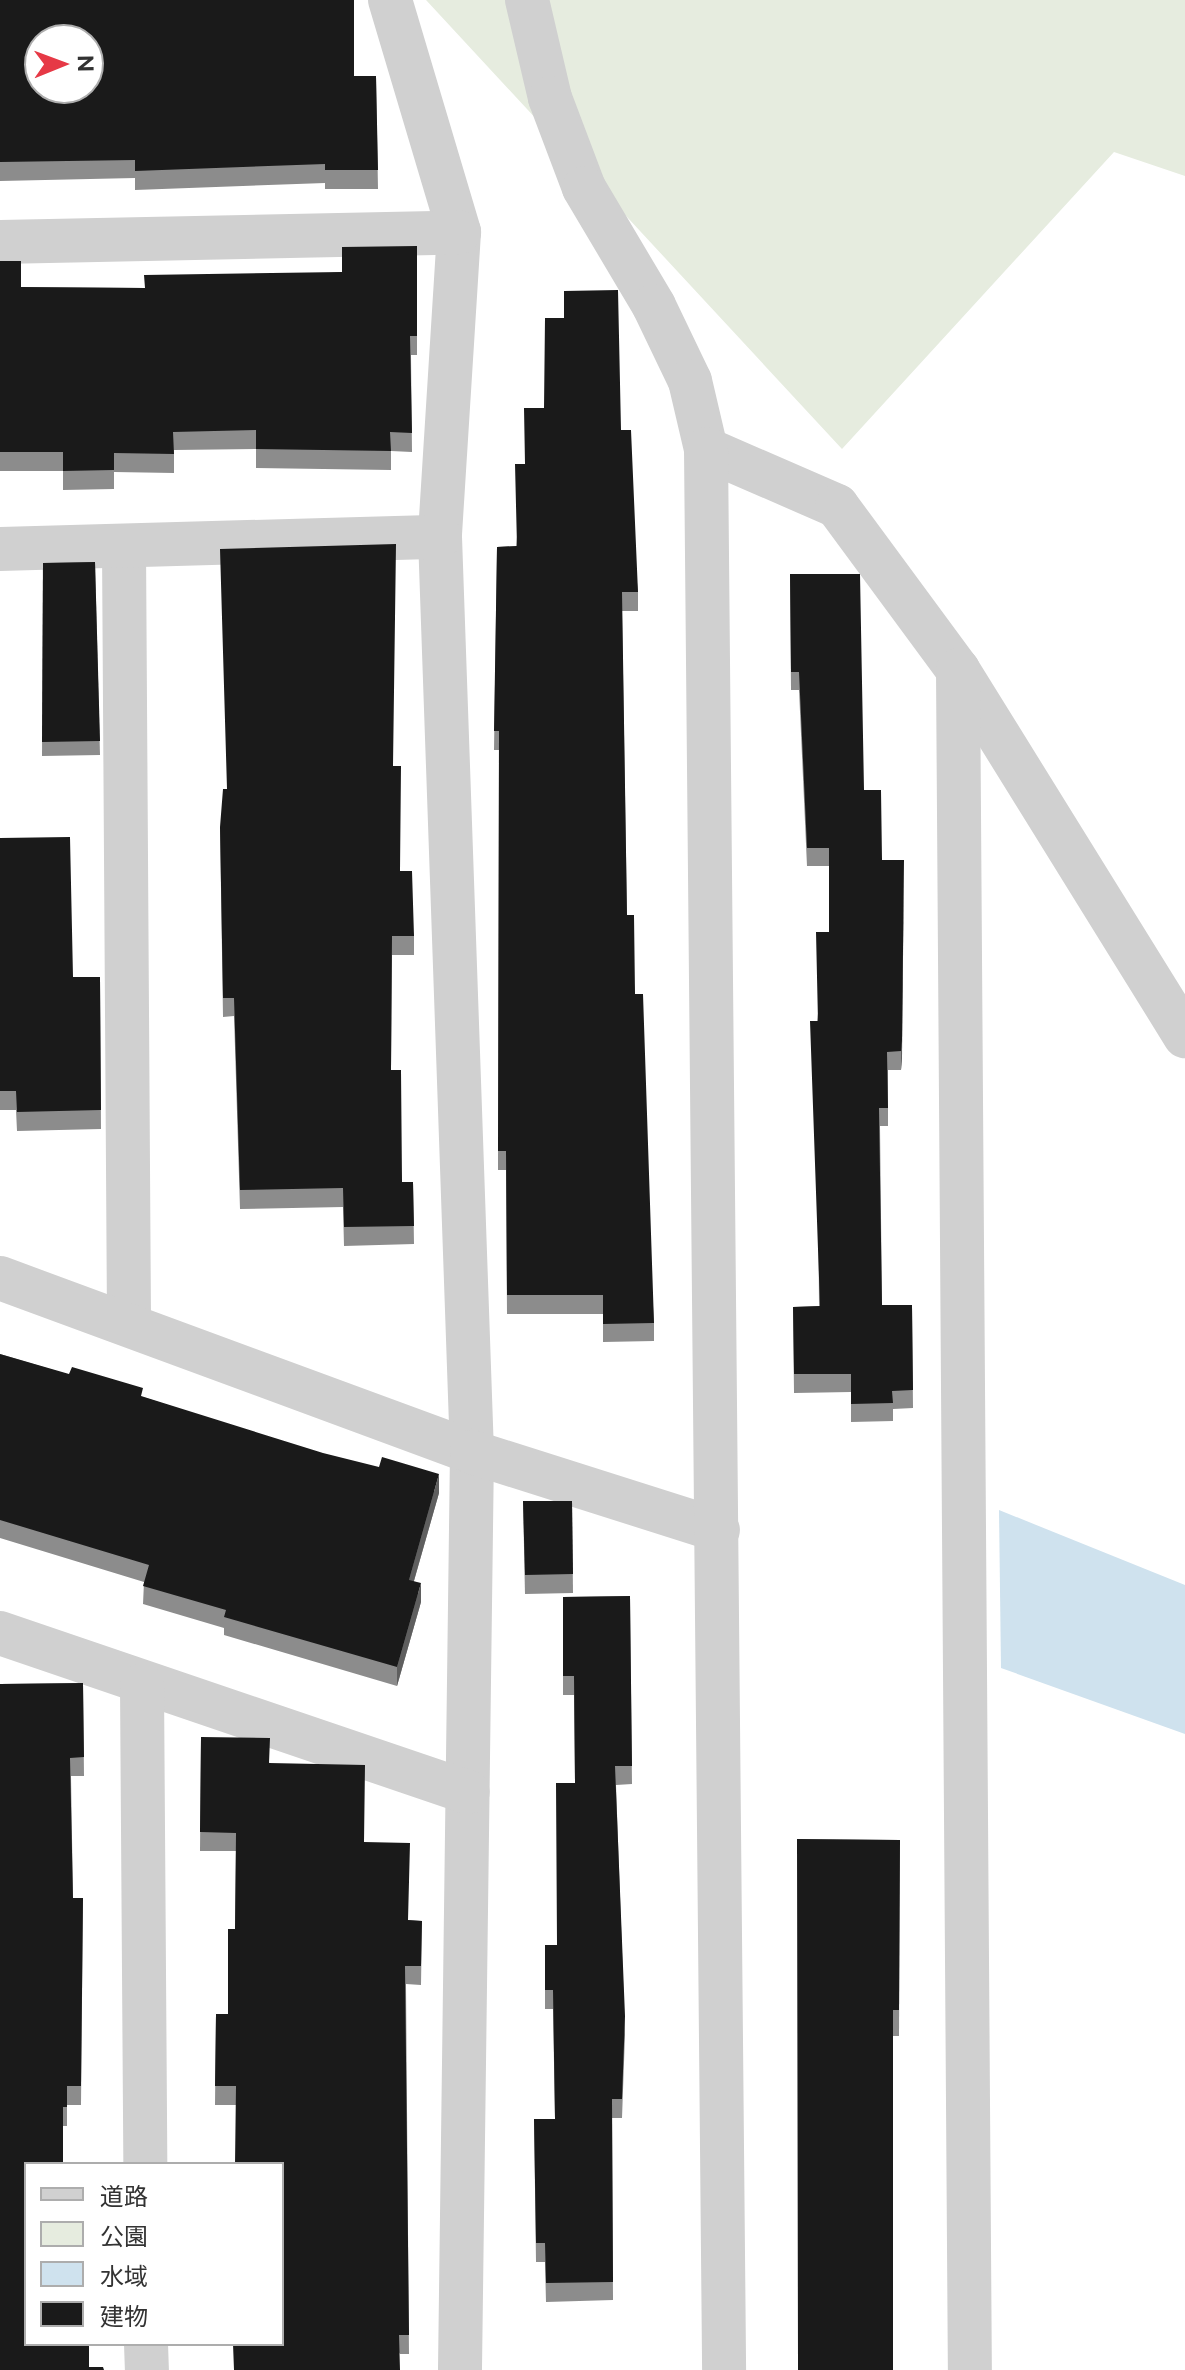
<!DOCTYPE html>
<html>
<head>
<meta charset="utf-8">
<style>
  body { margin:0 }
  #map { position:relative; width:1185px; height:2370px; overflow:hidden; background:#fff; font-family:Raleway,"Noto Sans JP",sans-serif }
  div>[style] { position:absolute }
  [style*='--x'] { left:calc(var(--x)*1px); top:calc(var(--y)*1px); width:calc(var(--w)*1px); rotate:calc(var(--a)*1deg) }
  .green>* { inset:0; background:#e6ecdf }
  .water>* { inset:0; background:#cfe2ee }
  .minor>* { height:44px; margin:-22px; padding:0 22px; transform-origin:22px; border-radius:22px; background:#d0d0d0 }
  .tertiary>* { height:44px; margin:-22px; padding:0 22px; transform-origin:22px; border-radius:22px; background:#d0d0d0 }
  .wall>* { inset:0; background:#8c8c8c }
  .shaded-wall>* { inset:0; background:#5f5f5f }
  .building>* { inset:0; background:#1a1a1a }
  span { translate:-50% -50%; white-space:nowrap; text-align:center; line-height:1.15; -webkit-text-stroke:8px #fff; paint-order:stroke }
  .legend { position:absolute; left:24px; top:2162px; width:260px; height:184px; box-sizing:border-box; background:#fff; border:2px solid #adadad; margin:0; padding:10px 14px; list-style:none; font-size:24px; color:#333 }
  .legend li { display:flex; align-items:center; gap:16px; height:40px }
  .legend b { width:40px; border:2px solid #adadad }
  .north { position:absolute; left:24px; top:24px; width:80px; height:80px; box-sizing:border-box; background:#fff; border:2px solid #adadad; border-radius:50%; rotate:89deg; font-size:22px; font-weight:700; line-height:32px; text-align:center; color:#333 }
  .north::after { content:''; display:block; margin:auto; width:28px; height:36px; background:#e63946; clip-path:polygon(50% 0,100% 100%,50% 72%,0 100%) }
</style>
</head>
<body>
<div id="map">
  <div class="green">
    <i style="clip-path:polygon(426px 0,1185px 0,1185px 176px,1114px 152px,842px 449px)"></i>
  </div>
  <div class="water">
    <i style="clip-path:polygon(999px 1510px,1185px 1585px,1185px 1734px,1001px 1668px)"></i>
  </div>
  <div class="minor">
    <i style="--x:390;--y:0;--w:242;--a:73.4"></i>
    <i style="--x:459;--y:232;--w:306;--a:93.6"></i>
    <i style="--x:440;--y:537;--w:916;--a:88"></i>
    <i style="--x:472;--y:1452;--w:918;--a:90.75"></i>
    <i style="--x:527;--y:0;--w:101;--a:76.8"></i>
    <i style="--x:550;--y:98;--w:96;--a:69.3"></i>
    <i style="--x:584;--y:188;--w:137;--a:59.3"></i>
    <i style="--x:654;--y:306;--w:83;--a:64.4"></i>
    <i style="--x:690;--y:381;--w:70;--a:76.8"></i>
    <i style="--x:706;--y:449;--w:143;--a:23.5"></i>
    <i style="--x:837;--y:506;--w:204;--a:53.6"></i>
    <i style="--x:958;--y:670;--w:431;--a:58.2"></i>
    <i style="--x:0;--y:242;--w:459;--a:-1.2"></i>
    <i style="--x:124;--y:547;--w:777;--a:89.63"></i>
    <i style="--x:0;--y:549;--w:440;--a:-1.6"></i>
    <i style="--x:958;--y:670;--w:1700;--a:89.6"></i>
    <i style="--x:0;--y:1278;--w:503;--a:20.24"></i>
    <i style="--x:472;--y:1452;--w:258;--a:17.6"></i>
    <i style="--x:0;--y:1633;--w:494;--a:18.8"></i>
    <i style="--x:142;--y:1685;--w:479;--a:89.6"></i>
    <i style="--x:146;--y:2344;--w:26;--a:88"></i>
  </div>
  <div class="tertiary">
    <i style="--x:706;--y:449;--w:1921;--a:89.46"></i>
  </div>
  <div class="wall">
    <i style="clip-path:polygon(0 0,354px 76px,376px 76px,378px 189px,325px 189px,325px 183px,135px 190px,135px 178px,0 181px)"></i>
    <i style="clip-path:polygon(417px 246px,417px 355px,411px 355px,412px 452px,391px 451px,391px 470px,256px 468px,256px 449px,174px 450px,174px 473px,114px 472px,114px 489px,63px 490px,63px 471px,0 471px,0 261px,21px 287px,144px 288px,342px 272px)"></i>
    <i style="clip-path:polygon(621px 430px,638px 592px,638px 611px,622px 611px,627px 915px,635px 994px,654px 1323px,654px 1341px,603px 1342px,603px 1314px,507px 1314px,506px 1170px,498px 1170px,499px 750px,494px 750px,497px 547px,516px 546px,525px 464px)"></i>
    <i style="clip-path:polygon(95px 562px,100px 755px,42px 756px,43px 563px)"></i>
    <i style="clip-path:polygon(790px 574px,864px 790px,882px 860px,902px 1058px,901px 1070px,888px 1070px,888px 1126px,880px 1126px,882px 1305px,912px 1305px,913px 1408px,893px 1409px,893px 1421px,851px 1422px,851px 1392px,794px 1393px,793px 1307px,819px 1306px,817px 1021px,829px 932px,829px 866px,807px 866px,799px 690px,791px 690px)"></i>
    <i style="clip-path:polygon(393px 766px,400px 871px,414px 936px,414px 955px,392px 955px,391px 1070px,402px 1182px,413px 1182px,414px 1244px,344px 1246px,343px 1207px,240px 1209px,234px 1016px,223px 1017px,220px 827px)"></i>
    <i style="clip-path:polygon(0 838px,73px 977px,100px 977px,101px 1129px,17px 1131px,16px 1110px,0 1110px)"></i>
    <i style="clip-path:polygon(0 1354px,143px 1397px,439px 1493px,414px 1581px,421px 1602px,397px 1686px,224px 1635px,224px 1628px,143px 1604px,144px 1582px,0 1538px)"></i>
    <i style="clip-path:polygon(523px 1501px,572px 1501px,573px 1593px,525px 1594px)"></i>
    <i style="clip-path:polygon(630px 1596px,632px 1784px,616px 1785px,625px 2035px,622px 2118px,612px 2118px,613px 2300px,546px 2302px,545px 2262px,536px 2262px,534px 2119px,555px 2119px,553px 2009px,545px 2009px,545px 1945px,557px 1945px,575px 1783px,574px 1695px,563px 1695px,563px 1597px)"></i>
    <i style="clip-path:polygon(83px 1683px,84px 1776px,71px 1776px,73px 1898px,83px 1898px,81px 2105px,67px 2105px,67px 2126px,63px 2126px,26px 2164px,89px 2367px,0 2370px,0 1684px)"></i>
    <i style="clip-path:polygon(201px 1737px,270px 1763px,364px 1842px,408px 1920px,422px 1921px,421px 1985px,406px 1984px,409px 2354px,400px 2354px,236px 2105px,215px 2105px,216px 2014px,228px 2014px,235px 1929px,236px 1851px,200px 1851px)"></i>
    <i style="clip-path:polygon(797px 1839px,900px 1840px,899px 2036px,893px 2036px)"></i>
  </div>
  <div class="shaded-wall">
    <i style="clip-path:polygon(904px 860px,902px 1058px,901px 1070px,901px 1051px)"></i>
    <i style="clip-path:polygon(439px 1474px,439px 1493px,409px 1598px,409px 1580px)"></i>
    <i style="clip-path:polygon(421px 1583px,421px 1602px,397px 1686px,397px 1667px)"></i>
  </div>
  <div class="building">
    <i style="clip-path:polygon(evenodd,0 0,354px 0,354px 76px,376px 76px,378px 170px,325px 170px,325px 164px,135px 171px,135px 160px,0 162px,0 0,40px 40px,88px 40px,88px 88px,40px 88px,40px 40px)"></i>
    <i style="clip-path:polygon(417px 246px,417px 336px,410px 336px,412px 433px,390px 432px,391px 451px,256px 449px,256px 430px,173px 432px,174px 454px,114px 453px,114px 470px,63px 471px,63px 452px,0 452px,0 261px,21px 261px,21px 287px,145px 288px,144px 275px,342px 272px,342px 247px)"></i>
    <i style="clip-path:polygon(618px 290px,621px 430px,631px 430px,638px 592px,622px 592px,627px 915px,634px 915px,635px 994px,643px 994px,654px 1323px,603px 1324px,603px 1295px,507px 1295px,506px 1151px,498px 1151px,499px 731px,494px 731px,497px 547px,517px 546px,515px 464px,525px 464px,524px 408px,544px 408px,545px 318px,564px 318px,564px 291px)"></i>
    <i style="clip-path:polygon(396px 544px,393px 766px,401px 766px,400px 871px,412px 871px,414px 936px,392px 936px,391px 1070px,401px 1070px,402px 1182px,413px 1182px,414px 1226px,344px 1227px,343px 1188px,240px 1190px,234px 998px,223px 998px,220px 827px,223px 789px,227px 789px,220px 549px)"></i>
    <i style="clip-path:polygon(95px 562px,100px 741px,42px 742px,43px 563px)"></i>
    <i style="clip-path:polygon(790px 574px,860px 574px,864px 790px,881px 790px,882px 860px,904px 860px,902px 1040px,901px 1051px,887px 1052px,888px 1108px,879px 1108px,882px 1305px,912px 1305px,913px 1390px,892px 1391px,893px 1403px,851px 1404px,851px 1374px,794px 1374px,793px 1307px,820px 1306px,810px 1021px,818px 1021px,816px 932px,829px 932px,829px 848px,807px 848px,799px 672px,791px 672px)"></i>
    <i style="clip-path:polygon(70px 837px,73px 977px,100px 977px,101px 1110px,17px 1112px,16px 1091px,0 1091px,0 838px)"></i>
    <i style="clip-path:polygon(0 1354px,69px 1374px,72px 1367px,143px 1388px,141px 1396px,323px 1453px,379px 1467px,382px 1457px,439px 1474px,409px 1580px,421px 1583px,397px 1667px,224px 1617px,226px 1610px,143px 1586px,149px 1565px,0 1520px)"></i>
    <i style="clip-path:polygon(523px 1501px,572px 1501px,573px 1574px,525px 1575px)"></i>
    <i style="clip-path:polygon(630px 1596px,632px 1766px,615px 1766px,625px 2016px,622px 2099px,612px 2099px,613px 2282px,546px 2283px,545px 2243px,536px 2243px,534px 2119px,555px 2119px,553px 1990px,545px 1990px,545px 1945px,557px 1945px,556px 1783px,575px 1783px,574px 1676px,563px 1676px,563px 1597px)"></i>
    <i style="clip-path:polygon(83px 1683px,84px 1757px,70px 1758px,73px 1898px,83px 1898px,81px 2086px,67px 2086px,67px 2107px,63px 2107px,63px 2164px,26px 2164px,26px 2344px,89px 2344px,89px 2367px,103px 2367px,104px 2370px,0 2370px,0 1684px)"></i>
    <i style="clip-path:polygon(201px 1737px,270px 1738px,269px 1763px,365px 1765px,364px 1842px,410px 1843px,408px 1920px,422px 1921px,421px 1966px,405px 1966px,409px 2335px,399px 2335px,400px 2370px,234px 2370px,233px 2344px,282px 2344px,282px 2164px,235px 2164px,236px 2086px,215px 2086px,216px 2014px,228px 2014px,228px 1929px,235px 1929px,236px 1833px,200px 1832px)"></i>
    <i style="clip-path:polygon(797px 1839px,900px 1840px,899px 2010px,893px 2010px,893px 2370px,798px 2370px)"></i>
  </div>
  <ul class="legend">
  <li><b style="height:10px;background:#d0d0d0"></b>道路</li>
  <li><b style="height:22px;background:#e6ecdf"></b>公園</li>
  <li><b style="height:22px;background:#cfe2ee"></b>水域</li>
  <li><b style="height:22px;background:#1a1a1a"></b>建物</li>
  </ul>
  <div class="north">N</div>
</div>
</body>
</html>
